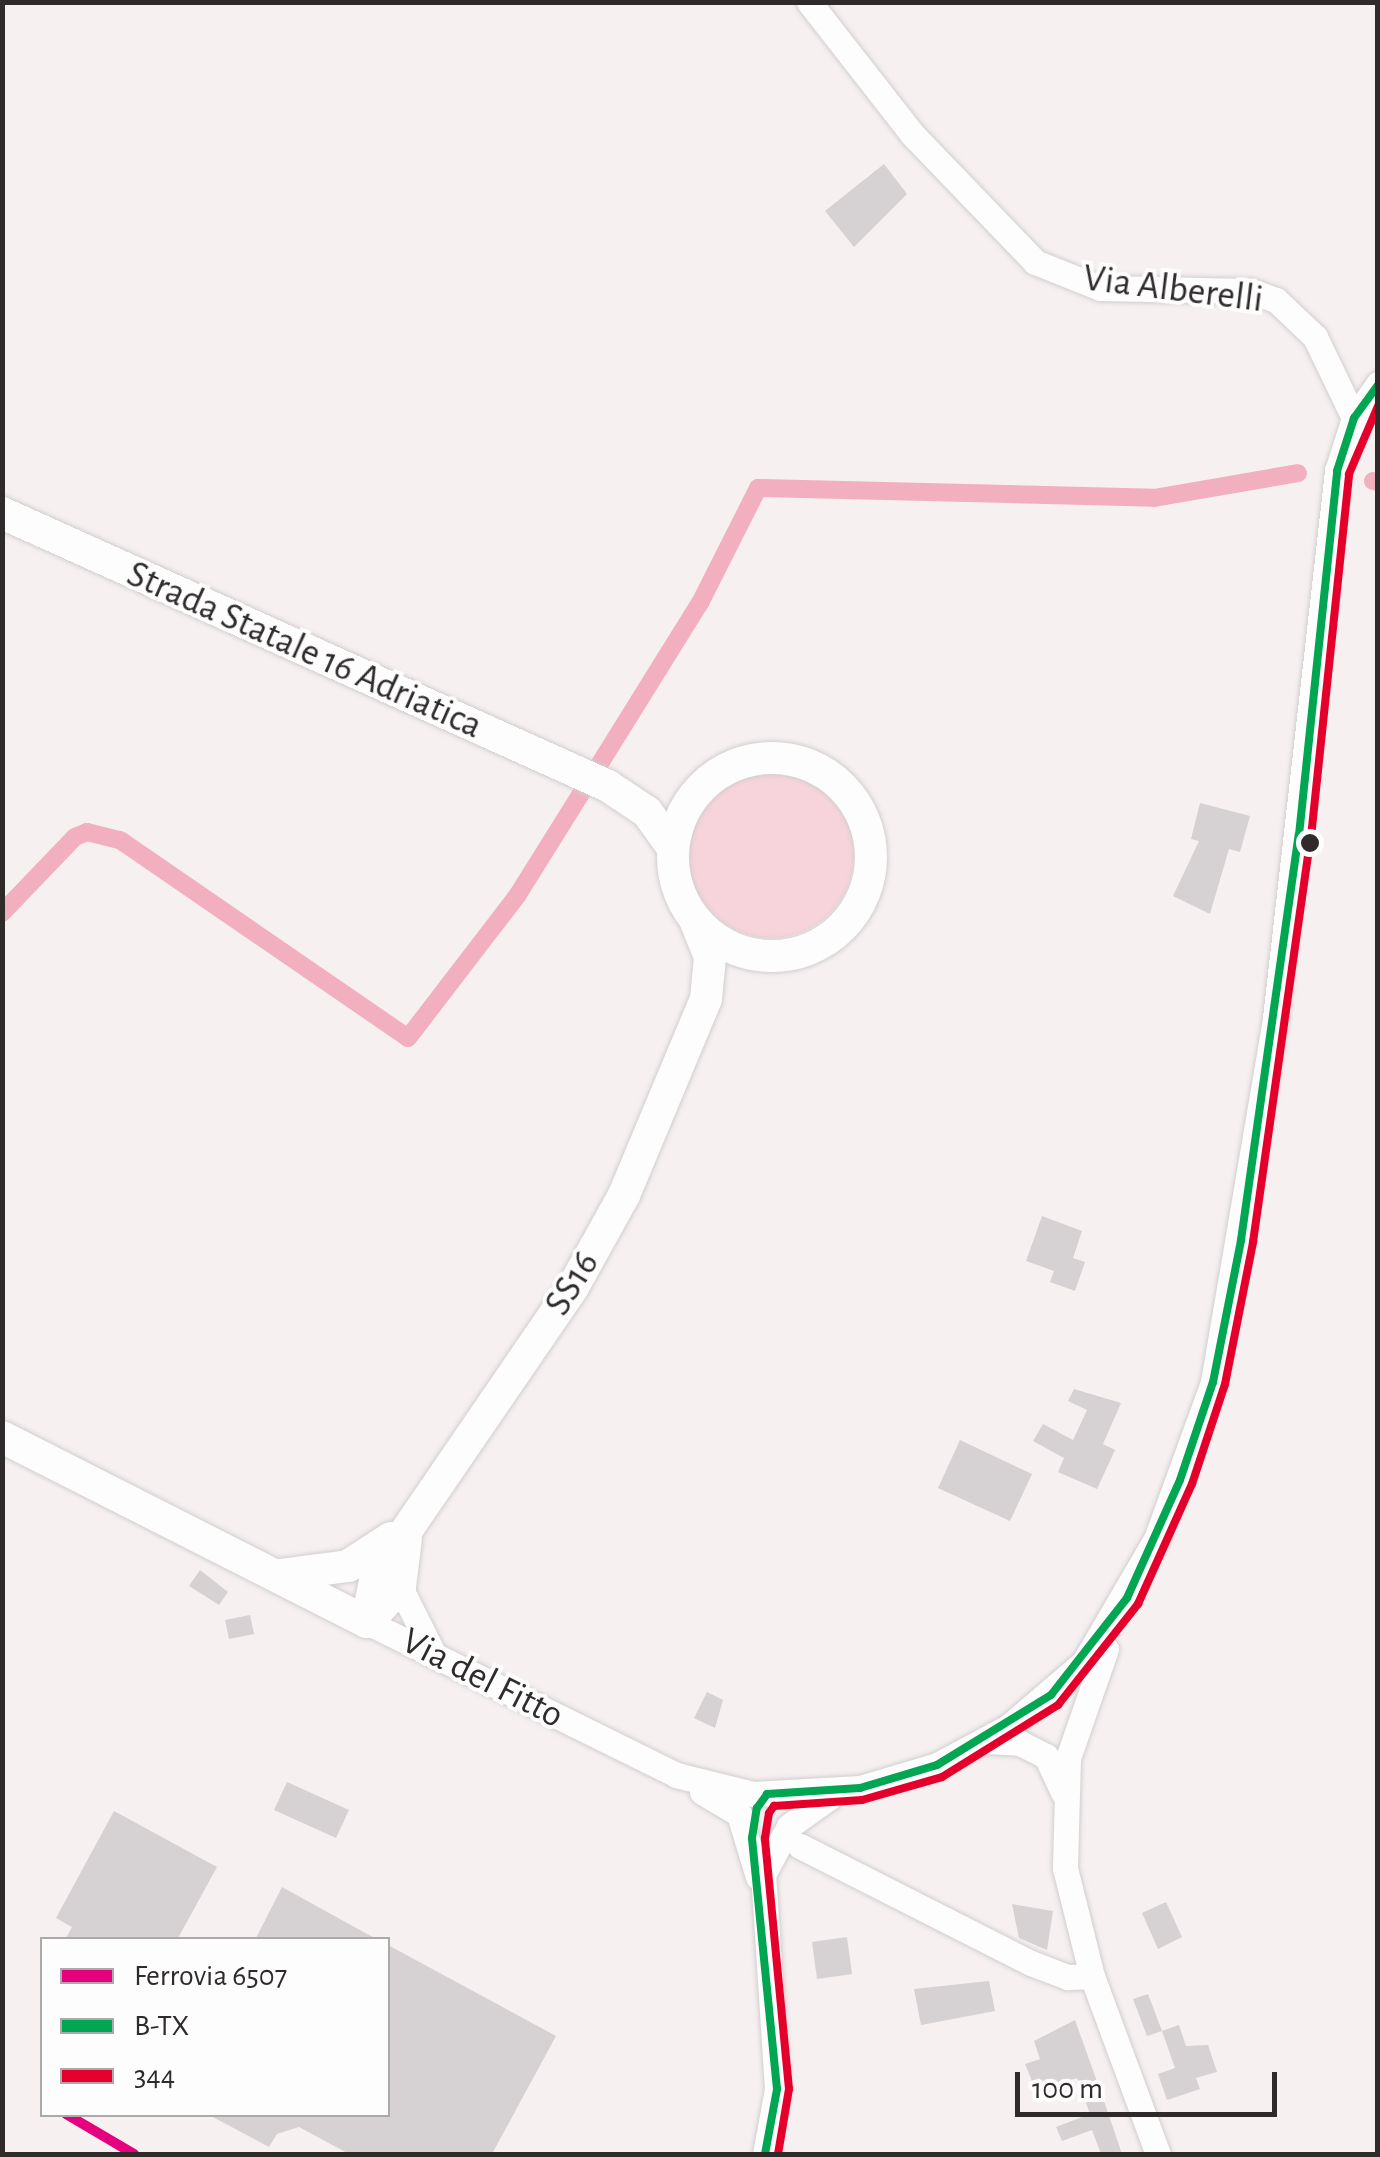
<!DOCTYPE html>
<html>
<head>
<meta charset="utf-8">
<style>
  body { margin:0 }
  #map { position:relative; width:1380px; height:2157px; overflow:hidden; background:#f6f0f1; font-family:"Alegreya Sans",sans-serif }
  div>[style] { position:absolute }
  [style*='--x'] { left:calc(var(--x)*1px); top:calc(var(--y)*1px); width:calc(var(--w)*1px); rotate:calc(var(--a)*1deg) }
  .green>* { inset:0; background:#f7d4db }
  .round { border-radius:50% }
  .canal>* { height:18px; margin:-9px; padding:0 9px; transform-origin:9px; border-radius:9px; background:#f2afbf }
  .building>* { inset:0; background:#d6d1d2 }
  .roads { filter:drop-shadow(0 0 2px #d2cece) drop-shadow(0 0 2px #d2cece) }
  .minor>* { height:25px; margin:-12.5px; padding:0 12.5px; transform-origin:12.5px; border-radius:12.5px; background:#fefdfd }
  .major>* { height:32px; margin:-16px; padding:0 16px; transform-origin:16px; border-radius:16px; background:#fefdfd }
  .major>.ring { margin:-16px; padding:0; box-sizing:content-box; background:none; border:32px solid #fefdfd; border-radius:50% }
  .bus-1>* { height:8px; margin:-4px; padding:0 4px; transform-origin:4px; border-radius:4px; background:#00a651 }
  .bus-2>* { height:8px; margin:-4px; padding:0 4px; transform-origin:4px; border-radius:4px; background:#e4002b }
  .rail-1>* { height:10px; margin:-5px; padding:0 5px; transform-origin:5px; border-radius:5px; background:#e5007d }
  .dots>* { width:28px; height:28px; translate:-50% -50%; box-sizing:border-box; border:5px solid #fdfdfd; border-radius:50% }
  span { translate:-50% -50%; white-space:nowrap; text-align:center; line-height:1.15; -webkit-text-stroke:8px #fdfdfd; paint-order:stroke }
  .street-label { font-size:38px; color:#2f2b2b }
  .frame { position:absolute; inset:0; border:5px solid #2f2b2b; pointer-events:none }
  .legend { position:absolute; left:40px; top:1937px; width:350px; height:180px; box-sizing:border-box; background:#fdfdfd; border:2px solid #aba9a9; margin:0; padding:12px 18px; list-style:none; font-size:30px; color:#2f2b2b }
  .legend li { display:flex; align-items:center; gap:20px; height:50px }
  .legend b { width:50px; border:2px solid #aba9a9 }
  .scale { position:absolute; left:1015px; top:2072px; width:262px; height:45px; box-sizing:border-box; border:5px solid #2f2b2b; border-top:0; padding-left:12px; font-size:30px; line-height:35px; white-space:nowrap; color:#2f2b2b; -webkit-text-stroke:8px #fdfdfd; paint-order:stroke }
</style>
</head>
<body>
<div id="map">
  <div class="green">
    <i class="round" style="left:688px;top:772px;width:166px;height:166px"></i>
  </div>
  <div class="canal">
    <i style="--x:1373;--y:481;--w:5;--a:11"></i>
    <i style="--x:599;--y:765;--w:191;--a:-58.1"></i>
    <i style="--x:700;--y:603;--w:129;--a:-63.2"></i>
    <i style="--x:758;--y:488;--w:396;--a:1.4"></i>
    <i style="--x:1154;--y:498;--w:146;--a:-9.8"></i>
    <i style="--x:2;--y:913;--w:105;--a:-46.2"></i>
    <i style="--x:75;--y:837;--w:13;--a:-23"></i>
    <i style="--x:87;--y:832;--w:34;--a:14"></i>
    <i style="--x:120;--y:840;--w:349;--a:34.5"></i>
    <i style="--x:408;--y:1038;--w:179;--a:-52.5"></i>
    <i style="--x:517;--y:896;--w:123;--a:-58"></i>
  </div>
  <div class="building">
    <i style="clip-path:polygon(884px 164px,907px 194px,854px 247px,825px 211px)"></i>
    <i style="clip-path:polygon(1200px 803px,1250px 816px,1240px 852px,1229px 849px,1210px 914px,1173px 896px,1199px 841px,1191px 839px)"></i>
    <i style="clip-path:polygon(1042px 1216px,1082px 1231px,1073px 1258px,1085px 1262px,1075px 1291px,1050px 1282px,1054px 1271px,1026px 1261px)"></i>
    <i style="clip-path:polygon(1074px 1389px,1121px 1403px,1103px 1444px,1115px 1450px,1097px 1489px,1058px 1472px,1064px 1458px,1033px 1441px,1043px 1424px,1073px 1440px,1087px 1410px,1068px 1401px)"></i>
    <i style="clip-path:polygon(960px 1440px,1032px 1474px,1010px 1521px,938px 1488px)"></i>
    <i style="clip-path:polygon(200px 1570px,228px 1592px,219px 1605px,189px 1586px)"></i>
    <i style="clip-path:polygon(250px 1615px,254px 1634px,229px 1639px,225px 1620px)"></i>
    <i style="clip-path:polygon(707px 1692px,723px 1700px,715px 1728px,694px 1718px)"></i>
    <i style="clip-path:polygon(287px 1782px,349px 1810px,336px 1838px,274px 1810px)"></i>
    <i style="clip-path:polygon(114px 1811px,217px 1867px,177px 1940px,65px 1940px,72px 1927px,56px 1918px)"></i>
    <i style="clip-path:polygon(282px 1887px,378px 1940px,255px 1940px)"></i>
    <i style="clip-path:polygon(1166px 1902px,1182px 1937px,1158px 1949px,1142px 1913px)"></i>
    <i style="clip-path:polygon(1012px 1904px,1053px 1911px,1047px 1950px,1019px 1938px)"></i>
    <i style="clip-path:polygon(847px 1937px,852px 1974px,817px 1979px,812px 1942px)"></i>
    <i style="clip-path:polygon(388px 1945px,556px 2036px,492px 2154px,349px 2154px,299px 2127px,277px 2134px,269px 2147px,207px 2114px,388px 2114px)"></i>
    <i style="clip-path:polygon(989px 1981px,995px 2011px,921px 2025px,914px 1989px)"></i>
    <i style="clip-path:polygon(1148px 1994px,1162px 2031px,1147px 2036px,1133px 1999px)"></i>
    <i style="clip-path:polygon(1075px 2020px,1104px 2101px,1122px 2154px,1101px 2154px,1092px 2130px,1062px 2141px,1056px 2127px,1090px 2114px,1077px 2078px,1036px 2091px,1025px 2064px,1040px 2059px,1034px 2041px)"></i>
    <i style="clip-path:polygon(1179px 2025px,1186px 2046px,1208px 2045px,1217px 2072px,1196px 2078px,1200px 2089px,1167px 2100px,1158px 2074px,1175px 2068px,1162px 2031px)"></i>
  </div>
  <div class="roads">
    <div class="minor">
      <i style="--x:809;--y:2;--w:167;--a:52"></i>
      <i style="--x:912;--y:134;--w:178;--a:46.1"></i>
      <i style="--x:1035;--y:262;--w:70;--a:21.8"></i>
      <i style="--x:1100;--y:288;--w:151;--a:1.1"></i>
      <i style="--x:1251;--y:291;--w:27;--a:20"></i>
      <i style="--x:1276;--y:300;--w:54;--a:43.5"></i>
      <i style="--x:1315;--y:337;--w:90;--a:64.3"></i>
      <i style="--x:400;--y:1587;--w:76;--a:63.4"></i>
      <i style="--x:367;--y:1622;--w:345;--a:26.3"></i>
      <i style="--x:676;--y:1775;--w:79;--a:13.9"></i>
      <i style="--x:753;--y:1794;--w:107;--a:-3.2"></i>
      <i style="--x:860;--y:1788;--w:80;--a:-16.6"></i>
      <i style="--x:937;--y:1765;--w:81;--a:-28.2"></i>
      <i style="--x:1008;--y:1727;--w:100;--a:-40.5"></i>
      <i style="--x:1084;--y:1662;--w:143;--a:-59.7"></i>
      <i style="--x:1156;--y:1539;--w:167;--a:-70"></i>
      <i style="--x:1213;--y:1382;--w:369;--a:-80.3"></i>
      <i style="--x:1275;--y:1018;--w:551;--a:-83.53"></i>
      <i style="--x:1337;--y:471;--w:56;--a:-72.2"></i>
      <i style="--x:1354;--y:418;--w:42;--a:-54.8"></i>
      <i style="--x:1106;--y:1649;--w:115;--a:109.2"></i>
      <i style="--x:1068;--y:1758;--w:110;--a:91.6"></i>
      <i style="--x:1065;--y:1868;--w:111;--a:76"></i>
      <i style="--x:1092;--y:1976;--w:190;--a:69.7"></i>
      <i style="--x:985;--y:1741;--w:35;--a:3"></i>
      <i style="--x:1020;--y:1743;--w:29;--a:27"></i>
      <i style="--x:1046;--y:1756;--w:40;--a:65"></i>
      <i style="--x:702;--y:1792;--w:43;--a:30.7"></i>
      <i style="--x:739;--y:1814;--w:66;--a:73.2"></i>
      <i style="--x:800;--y:1846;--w:259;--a:26.9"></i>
      <i style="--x:1031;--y:1963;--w:40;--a:21"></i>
      <i style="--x:1068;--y:1977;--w:24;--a:-2"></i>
      <i style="--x:765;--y:2154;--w:66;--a:-79.5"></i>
      <i style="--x:777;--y:2089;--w:214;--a:-93.7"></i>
      <i style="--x:763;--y:1875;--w:55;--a:-62"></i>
      <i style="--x:789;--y:1826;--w:50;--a:-35.3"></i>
    </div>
    <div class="major">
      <i style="--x:2;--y:513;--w:665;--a:24.25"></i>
      <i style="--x:608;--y:786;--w:47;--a:33.7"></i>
      <i style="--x:647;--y:812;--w:44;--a:54.2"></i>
      <i class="ring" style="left:673px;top:758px;width:166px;height:166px"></i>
      <i style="--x:2;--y:1437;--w:409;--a:26.9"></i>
      <i style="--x:280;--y:1575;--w:69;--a:-7.5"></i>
      <i style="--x:348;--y:1566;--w:51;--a:-33.1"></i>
      <i style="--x:367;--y:1622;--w:48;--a:-79.2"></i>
      <i style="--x:376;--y:1575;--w:349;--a:-55.6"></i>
      <i style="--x:573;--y:1287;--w:105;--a:-61"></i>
      <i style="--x:624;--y:1195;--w:212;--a:-67.3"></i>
      <i style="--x:706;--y:999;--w:42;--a:-84.6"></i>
      <i style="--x:710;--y:957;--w:40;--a:-112"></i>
      <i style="--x:367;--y:1622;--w:48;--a:-46.7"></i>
      <i style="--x:400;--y:1587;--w:49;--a:-83"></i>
    </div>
  </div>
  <div class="bus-1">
    <i style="--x:765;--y:2154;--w:66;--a:-79.5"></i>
    <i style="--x:777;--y:2089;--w:252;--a:-95.7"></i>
    <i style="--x:752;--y:1838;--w:30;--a:-81"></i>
    <i style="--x:757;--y:1808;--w:17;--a:-54"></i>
    <i style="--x:767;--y:1794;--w:93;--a:-3.7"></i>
    <i style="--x:860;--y:1788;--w:80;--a:-16.6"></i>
    <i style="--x:937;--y:1765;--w:134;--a:-31.6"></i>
    <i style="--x:1051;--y:1695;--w:123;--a:-51.9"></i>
    <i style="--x:1127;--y:1598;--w:129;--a:-65.8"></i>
    <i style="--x:1180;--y:1480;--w:103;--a:-71.4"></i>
    <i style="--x:1213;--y:1382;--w:145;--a:-78.8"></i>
    <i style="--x:1241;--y:1240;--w:409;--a:-81.9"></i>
    <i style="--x:1299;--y:835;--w:366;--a:-84"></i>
    <i style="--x:1337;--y:471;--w:56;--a:-72.2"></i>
    <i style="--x:1354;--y:418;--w:41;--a:-54"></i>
  </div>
  <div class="bus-2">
    <i style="--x:778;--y:2154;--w:66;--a:-80.4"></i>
    <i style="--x:789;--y:2089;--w:252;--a:-95.5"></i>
    <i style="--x:765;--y:1838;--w:25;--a:-81"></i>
    <i style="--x:769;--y:1813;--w:9;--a:-54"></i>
    <i style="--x:774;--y:1806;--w:88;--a:-3.9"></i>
    <i style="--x:862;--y:1800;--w:83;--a:-16"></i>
    <i style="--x:942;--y:1777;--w:137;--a:-31.8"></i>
    <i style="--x:1058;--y:1705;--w:129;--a:-51.6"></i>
    <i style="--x:1138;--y:1604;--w:132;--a:-65.8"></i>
    <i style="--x:1192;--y:1484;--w:105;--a:-71.7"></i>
    <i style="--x:1225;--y:1384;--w:145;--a:-78.8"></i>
    <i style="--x:1253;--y:1242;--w:409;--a:-81.9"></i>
    <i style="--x:1311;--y:837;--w:365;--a:-84"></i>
    <i style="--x:1349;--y:474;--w:74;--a:-66.9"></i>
  </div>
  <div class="rail-1">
    <i style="--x:66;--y:2114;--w:79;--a:30.5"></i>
  </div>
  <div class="dots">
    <i style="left:1310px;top:843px;background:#2f2b2b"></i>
  </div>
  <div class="street-label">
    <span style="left:1173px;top:290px;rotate:7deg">Via Alberelli</span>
    <span style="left:304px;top:651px;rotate:24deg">Strada Statale 16 Adriatica</span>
    <span style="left:573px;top:1284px;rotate:-58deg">SS16</span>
    <span style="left:482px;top:1679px;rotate:27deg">Via del Fitto</span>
  </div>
  <div class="frame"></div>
  <ul class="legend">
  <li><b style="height:12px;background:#e5007d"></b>Ferrovia 6507</li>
  <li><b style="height:12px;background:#00a651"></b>B-TX</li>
  <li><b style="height:12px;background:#e4002b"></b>344</li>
  </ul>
  <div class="scale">100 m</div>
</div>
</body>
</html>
